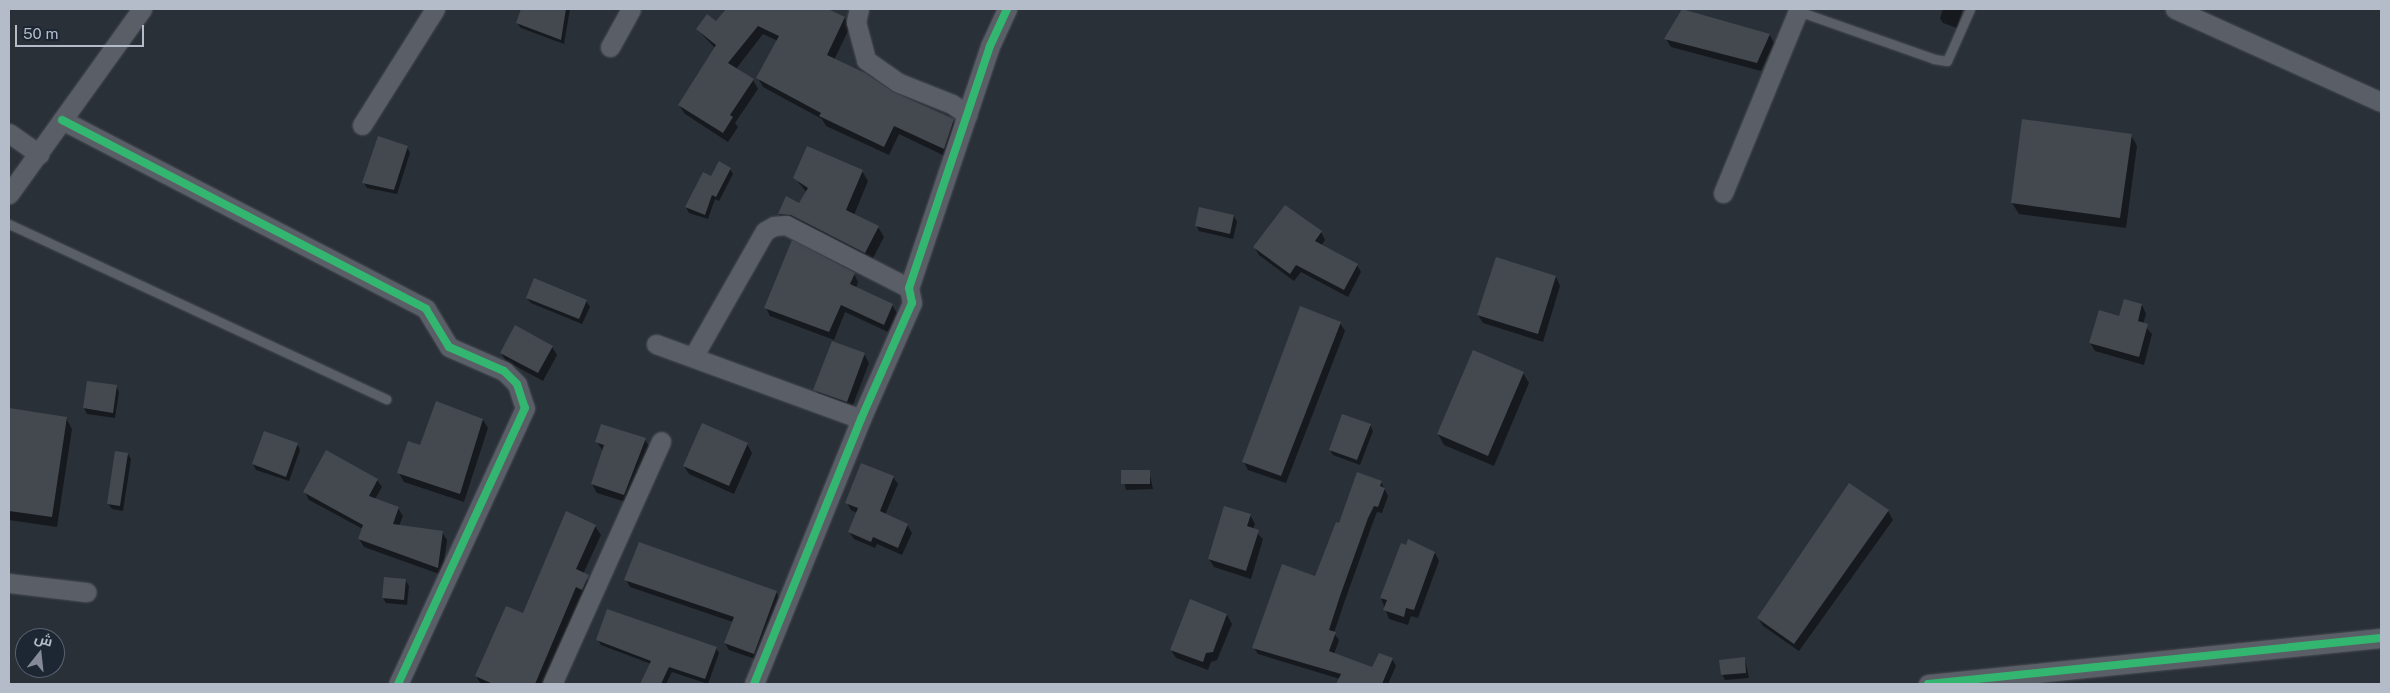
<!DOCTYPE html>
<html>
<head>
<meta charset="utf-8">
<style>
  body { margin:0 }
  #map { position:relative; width:2390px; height:693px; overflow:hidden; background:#2a3038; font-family:"Public Sans",Cairo,sans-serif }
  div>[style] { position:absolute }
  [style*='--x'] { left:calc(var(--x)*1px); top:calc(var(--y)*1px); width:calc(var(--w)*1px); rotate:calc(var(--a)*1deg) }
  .shadow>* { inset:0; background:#0007 }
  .building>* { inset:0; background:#444950 }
  .roads { filter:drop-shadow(0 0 1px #484c53) drop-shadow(0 0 1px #484c53) }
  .lane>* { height:9px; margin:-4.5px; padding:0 4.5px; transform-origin:4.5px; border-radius:4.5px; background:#5a5e66 }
  .street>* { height:19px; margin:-9.5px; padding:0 9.5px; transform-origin:9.5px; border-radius:9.5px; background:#5a5e66 }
  .cycleway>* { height:8px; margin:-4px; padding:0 4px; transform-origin:4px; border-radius:4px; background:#33b770 }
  span { translate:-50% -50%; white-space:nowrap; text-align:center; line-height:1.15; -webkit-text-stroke:4px #1d2633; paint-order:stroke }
  .frame { position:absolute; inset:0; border:10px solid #b4bcc9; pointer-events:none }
  .north { position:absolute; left:15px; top:628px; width:50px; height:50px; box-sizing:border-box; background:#1d2633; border:1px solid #59626f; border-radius:50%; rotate:16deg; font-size:14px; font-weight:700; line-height:20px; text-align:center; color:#b4bcc9 }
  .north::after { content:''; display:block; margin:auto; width:18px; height:22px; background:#848b96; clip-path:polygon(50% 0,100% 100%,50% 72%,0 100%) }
  .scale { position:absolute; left:15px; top:25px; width:129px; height:22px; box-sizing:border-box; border:2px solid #b4bcc9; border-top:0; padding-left:6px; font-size:15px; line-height:18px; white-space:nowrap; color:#b4bcc9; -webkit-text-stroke:4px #1d2633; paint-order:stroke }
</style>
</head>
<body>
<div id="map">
  <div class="shadow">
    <i style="clip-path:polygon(522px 9px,570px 9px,564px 44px,521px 28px,517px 23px)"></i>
    <i style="clip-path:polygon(727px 9px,777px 9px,786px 16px,789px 9px,825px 9px,845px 18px,850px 27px,834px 60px,892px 94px,953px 120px,958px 129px,949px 158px,899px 134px,889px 155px,826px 126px,822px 119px,763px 87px,758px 78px,778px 41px,763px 34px,736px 69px,753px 80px,758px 89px,735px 123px,738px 127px,728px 142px,685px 114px,679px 105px,715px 48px,697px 29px,716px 22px)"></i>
    <i style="clip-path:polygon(1943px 9px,1963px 9px,1957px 28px,1943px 23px,1940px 18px)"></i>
    <i style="clip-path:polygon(1770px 35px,1774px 43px,1761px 71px,1671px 47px,1666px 39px)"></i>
    <i style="clip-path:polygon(2131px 135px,2137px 146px,2126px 228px,2019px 214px,2012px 203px)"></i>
    <i style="clip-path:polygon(407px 147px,410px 153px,397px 194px,367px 188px,364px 183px)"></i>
    <i style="clip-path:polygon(730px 169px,733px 174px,719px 201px,715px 199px,708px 219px,689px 213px,686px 207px,711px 178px)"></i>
    <i style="clip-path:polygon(862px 171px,868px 181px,854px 215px,878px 227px,884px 237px,871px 262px,785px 224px,779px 214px,786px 198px,800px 205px,807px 193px,795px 178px)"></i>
    <i style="clip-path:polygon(1234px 216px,1237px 222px,1233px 239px,1199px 231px,1196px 225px)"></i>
    <i style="clip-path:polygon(1321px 232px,1325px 240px,1321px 246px,1357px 265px,1361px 272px,1348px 297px,1301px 272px,1294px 281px,1259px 255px,1255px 248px)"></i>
    <i style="clip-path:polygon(854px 274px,858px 282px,856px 288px,892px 305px,897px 313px,888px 332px,845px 312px,834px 340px,770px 316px,766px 308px)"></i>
    <i style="clip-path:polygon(1556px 277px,1560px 286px,1543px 342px,1483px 323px,1478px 315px)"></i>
    <i style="clip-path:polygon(527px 298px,586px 301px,590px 307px,582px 324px,531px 303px)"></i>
    <i style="clip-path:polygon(2142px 305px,2146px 314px,2143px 324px,2152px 334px,2144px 365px,2095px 351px,2090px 343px,2120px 318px)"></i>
    <i style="clip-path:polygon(1340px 323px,1345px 331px,1286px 483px,1248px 470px,1244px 462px)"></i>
    <i style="clip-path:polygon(552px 347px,557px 355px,543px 381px,506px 361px,501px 353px)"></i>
    <i style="clip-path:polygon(864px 354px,869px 363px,851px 410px,820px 398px,815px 389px)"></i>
    <i style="clip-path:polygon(1523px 373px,1529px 383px,1494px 466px,1444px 445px,1438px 434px)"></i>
    <i style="clip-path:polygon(88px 382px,116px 386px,119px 392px,115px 418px,87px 414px,84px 408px)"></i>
    <i style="clip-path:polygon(9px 409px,66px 418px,72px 429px,57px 527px,9px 520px)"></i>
    <i style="clip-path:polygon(483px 420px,488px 428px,464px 502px,404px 482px,399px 473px,420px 446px)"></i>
    <i style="clip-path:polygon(1370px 425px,1373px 431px,1360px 465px,1333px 455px,1330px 450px)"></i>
    <i style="clip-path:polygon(645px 440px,650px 448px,629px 503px,597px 493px,592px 484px,603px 451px,597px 442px)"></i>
    <i style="clip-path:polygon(297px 444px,300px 450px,289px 481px,256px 470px,253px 464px)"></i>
    <i style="clip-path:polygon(747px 444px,752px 453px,734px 494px,689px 474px,684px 466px)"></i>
    <i style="clip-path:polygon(128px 454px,131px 459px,123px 511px,112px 509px,108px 504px)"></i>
    <i style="clip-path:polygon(1122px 471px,1149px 471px,1153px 489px,1126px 490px)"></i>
    <i style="clip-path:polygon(893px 477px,898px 484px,885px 515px,907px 525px,912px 533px,902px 555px,877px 544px,875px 548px,854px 539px,849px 532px,857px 513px,851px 510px,847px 503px)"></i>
    <i style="clip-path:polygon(377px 480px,382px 487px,375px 499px,398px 508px,403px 516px,399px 526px,442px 532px,447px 540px,442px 575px,364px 547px,359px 539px,363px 529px,309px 500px,305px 492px)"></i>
    <i style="clip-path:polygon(1381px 482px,1388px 496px,1382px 513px,1377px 512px,1372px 525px,1344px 603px,1334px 633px,1339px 640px,1334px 654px,1372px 668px,1392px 659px,1396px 666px,1388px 684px,1338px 684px,1340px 679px,1258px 654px,1254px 648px,1316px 577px,1340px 524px)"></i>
    <i style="clip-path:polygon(1888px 511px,1893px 520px,1799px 651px,1763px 626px,1758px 618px)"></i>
    <i style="clip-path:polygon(1250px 515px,1255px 524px,1253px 529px,1263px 539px,1251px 579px,1214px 567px,1209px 559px)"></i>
    <i style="clip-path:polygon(595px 526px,601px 535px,583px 574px,593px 585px,587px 599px,581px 596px,544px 684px,481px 684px,476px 676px)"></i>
    <i style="clip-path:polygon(1435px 553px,1439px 561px,1418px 618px,1411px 616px,1408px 625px,1389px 619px,1381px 598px)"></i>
    <i style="clip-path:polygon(626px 580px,776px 592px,780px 599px,758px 660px,729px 650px,725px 643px,733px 622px,630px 587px)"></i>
    <i style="clip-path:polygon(406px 581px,409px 586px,407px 605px,386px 603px,383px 598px)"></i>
    <i style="clip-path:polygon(1190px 601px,1227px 615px,1232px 624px,1217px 660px,1211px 662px,1208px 670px,1176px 658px,1171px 650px)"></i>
    <i style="clip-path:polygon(598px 640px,716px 648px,719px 653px,708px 684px,672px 672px,666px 684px,644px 684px,651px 664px,601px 645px)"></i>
    <i style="clip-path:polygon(1745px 659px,1749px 678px,1725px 680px,1722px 674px)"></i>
  </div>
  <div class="building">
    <i style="clip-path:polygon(521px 9px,566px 9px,561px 40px,516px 23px)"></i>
    <i style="clip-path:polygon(726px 9px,828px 9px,845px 17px,827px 55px,865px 73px,893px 92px,954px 119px,944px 149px,894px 126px,884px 147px,819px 116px,821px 113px,756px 78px,779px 36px,758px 26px,728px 63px,754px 79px,730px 115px,733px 117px,723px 133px,678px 105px,716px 45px,696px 29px,707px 14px,716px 21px)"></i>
    <i style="clip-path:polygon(1682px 9px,1770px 34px,1757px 63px,1664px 39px)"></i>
    <i style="clip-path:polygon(2022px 119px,2132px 134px,2120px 218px,2011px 203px)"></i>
    <i style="clip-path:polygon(378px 136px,408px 146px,394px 190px,362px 183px)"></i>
    <i style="clip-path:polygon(807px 146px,863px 170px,846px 210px,879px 226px,865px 253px,791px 215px,778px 214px,786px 196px,799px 203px,808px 188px,793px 178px)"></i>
    <i style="clip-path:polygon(719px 161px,731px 168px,716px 197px,712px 195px,705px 215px,685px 207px,703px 172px,711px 176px)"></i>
    <i style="clip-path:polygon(1285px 205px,1322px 231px,1315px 241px,1358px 264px,1344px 290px,1296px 265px,1290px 274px,1253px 247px)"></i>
    <i style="clip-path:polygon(1199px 207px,1234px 215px,1230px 234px,1195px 226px)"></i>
    <i style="clip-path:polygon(792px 240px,855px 273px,850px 284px,893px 304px,884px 325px,841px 305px,829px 332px,764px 308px)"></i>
    <i style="clip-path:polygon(1496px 257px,1556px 276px,1538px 334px,1477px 315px)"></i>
    <i style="clip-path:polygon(534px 278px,587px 300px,579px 319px,526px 298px)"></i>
    <i style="clip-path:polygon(2124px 299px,2142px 304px,2138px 321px,2148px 324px,2139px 357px,2089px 343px,2099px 310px,2119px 316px)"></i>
    <i style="clip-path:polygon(1300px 306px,1341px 322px,1281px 476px,1242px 462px)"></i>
    <i style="clip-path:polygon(515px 325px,553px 346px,538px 373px,500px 353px)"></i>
    <i style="clip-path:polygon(832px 341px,865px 353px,847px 402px,813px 390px)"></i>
    <i style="clip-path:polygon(1473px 350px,1524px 372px,1488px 456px,1437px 434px)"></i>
    <i style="clip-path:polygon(87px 381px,117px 385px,113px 413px,83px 408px)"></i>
    <i style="clip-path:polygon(436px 401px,483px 419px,460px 494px,397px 473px,408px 441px,420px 445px)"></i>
    <i style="clip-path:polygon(9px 408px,67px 417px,52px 517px,9px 511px)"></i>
    <i style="clip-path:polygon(1342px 414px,1371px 424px,1357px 460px,1329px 450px)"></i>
    <i style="clip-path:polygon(702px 423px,748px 443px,729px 486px,683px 466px)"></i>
    <i style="clip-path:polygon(601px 424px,646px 438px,624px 495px,591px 484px,604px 445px,595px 442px)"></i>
    <i style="clip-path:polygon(264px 431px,298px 443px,286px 477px,252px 464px)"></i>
    <i style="clip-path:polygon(326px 450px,378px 479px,369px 496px,399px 507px,393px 524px,443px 531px,438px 568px,358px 539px,363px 525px,303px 492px)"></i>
    <i style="clip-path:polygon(115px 451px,128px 453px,120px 506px,107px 504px)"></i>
    <i style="clip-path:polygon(861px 463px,894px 476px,880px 511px,908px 524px,898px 548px,873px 537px,871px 542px,848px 532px,858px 508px,845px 503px)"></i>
    <i style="clip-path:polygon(1121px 470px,1150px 470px,1150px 484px,1121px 484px)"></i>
    <i style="clip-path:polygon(1357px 472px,1382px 481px,1380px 486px,1385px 488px,1378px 507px,1374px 506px,1368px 518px,1340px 596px,1329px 630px,1336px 632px,1329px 651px,1372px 667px,1379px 653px,1393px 658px,1382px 684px,1336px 684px,1341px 674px,1252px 648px,1282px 564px,1315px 576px,1336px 522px,1339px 523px)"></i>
    <i style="clip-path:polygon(1849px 483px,1889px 510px,1794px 644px,1757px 618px)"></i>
    <i style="clip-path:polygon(1224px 506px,1251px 514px,1247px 526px,1259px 530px,1246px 571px,1208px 559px)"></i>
    <i style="clip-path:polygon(566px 511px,596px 525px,576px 569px,589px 575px,582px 590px,576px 587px,535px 684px,493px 684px,475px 676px,506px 606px,523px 613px)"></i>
    <i style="clip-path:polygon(1408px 539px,1435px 552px,1414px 610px,1406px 608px,1404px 617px,1383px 610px,1387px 600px,1380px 598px,1401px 543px,1406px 545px)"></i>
    <i style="clip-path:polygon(639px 542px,777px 591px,754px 654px,724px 643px,734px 617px,624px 580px)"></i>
    <i style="clip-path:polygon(384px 577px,406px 579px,404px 600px,382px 598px)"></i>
    <i style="clip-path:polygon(1190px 599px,1227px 614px,1213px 652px,1206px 653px,1203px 662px,1170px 650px)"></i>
    <i style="clip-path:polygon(607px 609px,717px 647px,705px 679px,669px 667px,661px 684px,640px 684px,651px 661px,596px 640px)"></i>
    <i style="clip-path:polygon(1745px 657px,1746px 673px,1721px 675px,1719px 660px)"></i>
  </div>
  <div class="roads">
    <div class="lane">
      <i style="--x:1798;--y:11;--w:144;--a:19.4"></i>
      <i style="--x:1934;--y:59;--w:13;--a:9"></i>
      <i style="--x:1947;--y:61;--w:57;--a:-66.1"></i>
      <i style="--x:9;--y:224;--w:416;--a:24.9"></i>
    </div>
    <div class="street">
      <i style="--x:859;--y:9;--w:13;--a:103"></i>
      <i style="--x:856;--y:22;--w:39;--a:75"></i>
      <i style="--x:866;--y:60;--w:38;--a:35"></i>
      <i style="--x:897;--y:82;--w:59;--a:21.8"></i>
      <i style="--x:952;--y:104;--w:19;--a:35"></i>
      <i style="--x:2175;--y:9;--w:226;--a:24.3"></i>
      <i style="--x:610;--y:47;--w:43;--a:-61.1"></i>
      <i style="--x:62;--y:120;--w:410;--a:27.4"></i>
      <i style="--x:426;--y:309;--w:44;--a:58.8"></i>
      <i style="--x:449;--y:347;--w:60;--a:23.6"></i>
      <i style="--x:504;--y:371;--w:18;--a:45"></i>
      <i style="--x:517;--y:384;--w:25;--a:72"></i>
      <i style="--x:525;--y:408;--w:304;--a:114.7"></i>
      <i style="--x:362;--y:125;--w:137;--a:-57.8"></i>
      <i style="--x:9;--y:133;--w:37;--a:35"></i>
      <i style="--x:1723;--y:193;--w:199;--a:-67.6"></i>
      <i style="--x:9;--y:194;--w:228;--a:-54.3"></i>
      <i style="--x:656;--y:344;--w:218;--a:20.1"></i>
      <i style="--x:693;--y:357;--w:145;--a:-60.3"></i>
      <i style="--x:765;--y:231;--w:10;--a:-29"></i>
      <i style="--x:774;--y:226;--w:12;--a:-5"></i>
      <i style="--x:786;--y:225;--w:138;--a:27.1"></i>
      <i style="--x:9;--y:583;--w:78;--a:6.7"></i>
      <i style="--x:552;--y:684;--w:266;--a:-65.8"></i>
      <i style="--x:754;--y:684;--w:286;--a:-68"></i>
      <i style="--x:861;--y:419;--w:127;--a:-66.3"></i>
      <i style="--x:912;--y:303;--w:15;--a:-101"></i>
      <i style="--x:909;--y:288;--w:255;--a:-71.5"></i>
      <i style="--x:990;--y:46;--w:41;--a:-65.3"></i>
      <i style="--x:1928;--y:684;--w:455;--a:-5.8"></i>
    </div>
  </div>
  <div class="cycleway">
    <i style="--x:62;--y:120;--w:410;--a:27.4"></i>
    <i style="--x:426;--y:309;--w:44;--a:58.8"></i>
    <i style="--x:449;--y:347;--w:60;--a:23.6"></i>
    <i style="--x:504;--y:371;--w:18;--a:45"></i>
    <i style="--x:517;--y:384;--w:25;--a:72"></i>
    <i style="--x:525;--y:408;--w:304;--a:114.7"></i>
    <i style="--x:754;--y:684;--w:286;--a:-68"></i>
    <i style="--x:861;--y:419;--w:127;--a:-66.3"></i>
    <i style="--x:912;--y:303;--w:15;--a:-101"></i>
    <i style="--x:909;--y:288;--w:255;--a:-71.5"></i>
    <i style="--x:990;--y:46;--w:41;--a:-65.3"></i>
    <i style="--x:1928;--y:684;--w:455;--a:-5.8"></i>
  </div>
  <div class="frame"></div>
  <div class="north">ش</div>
  <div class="scale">50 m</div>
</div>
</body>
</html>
